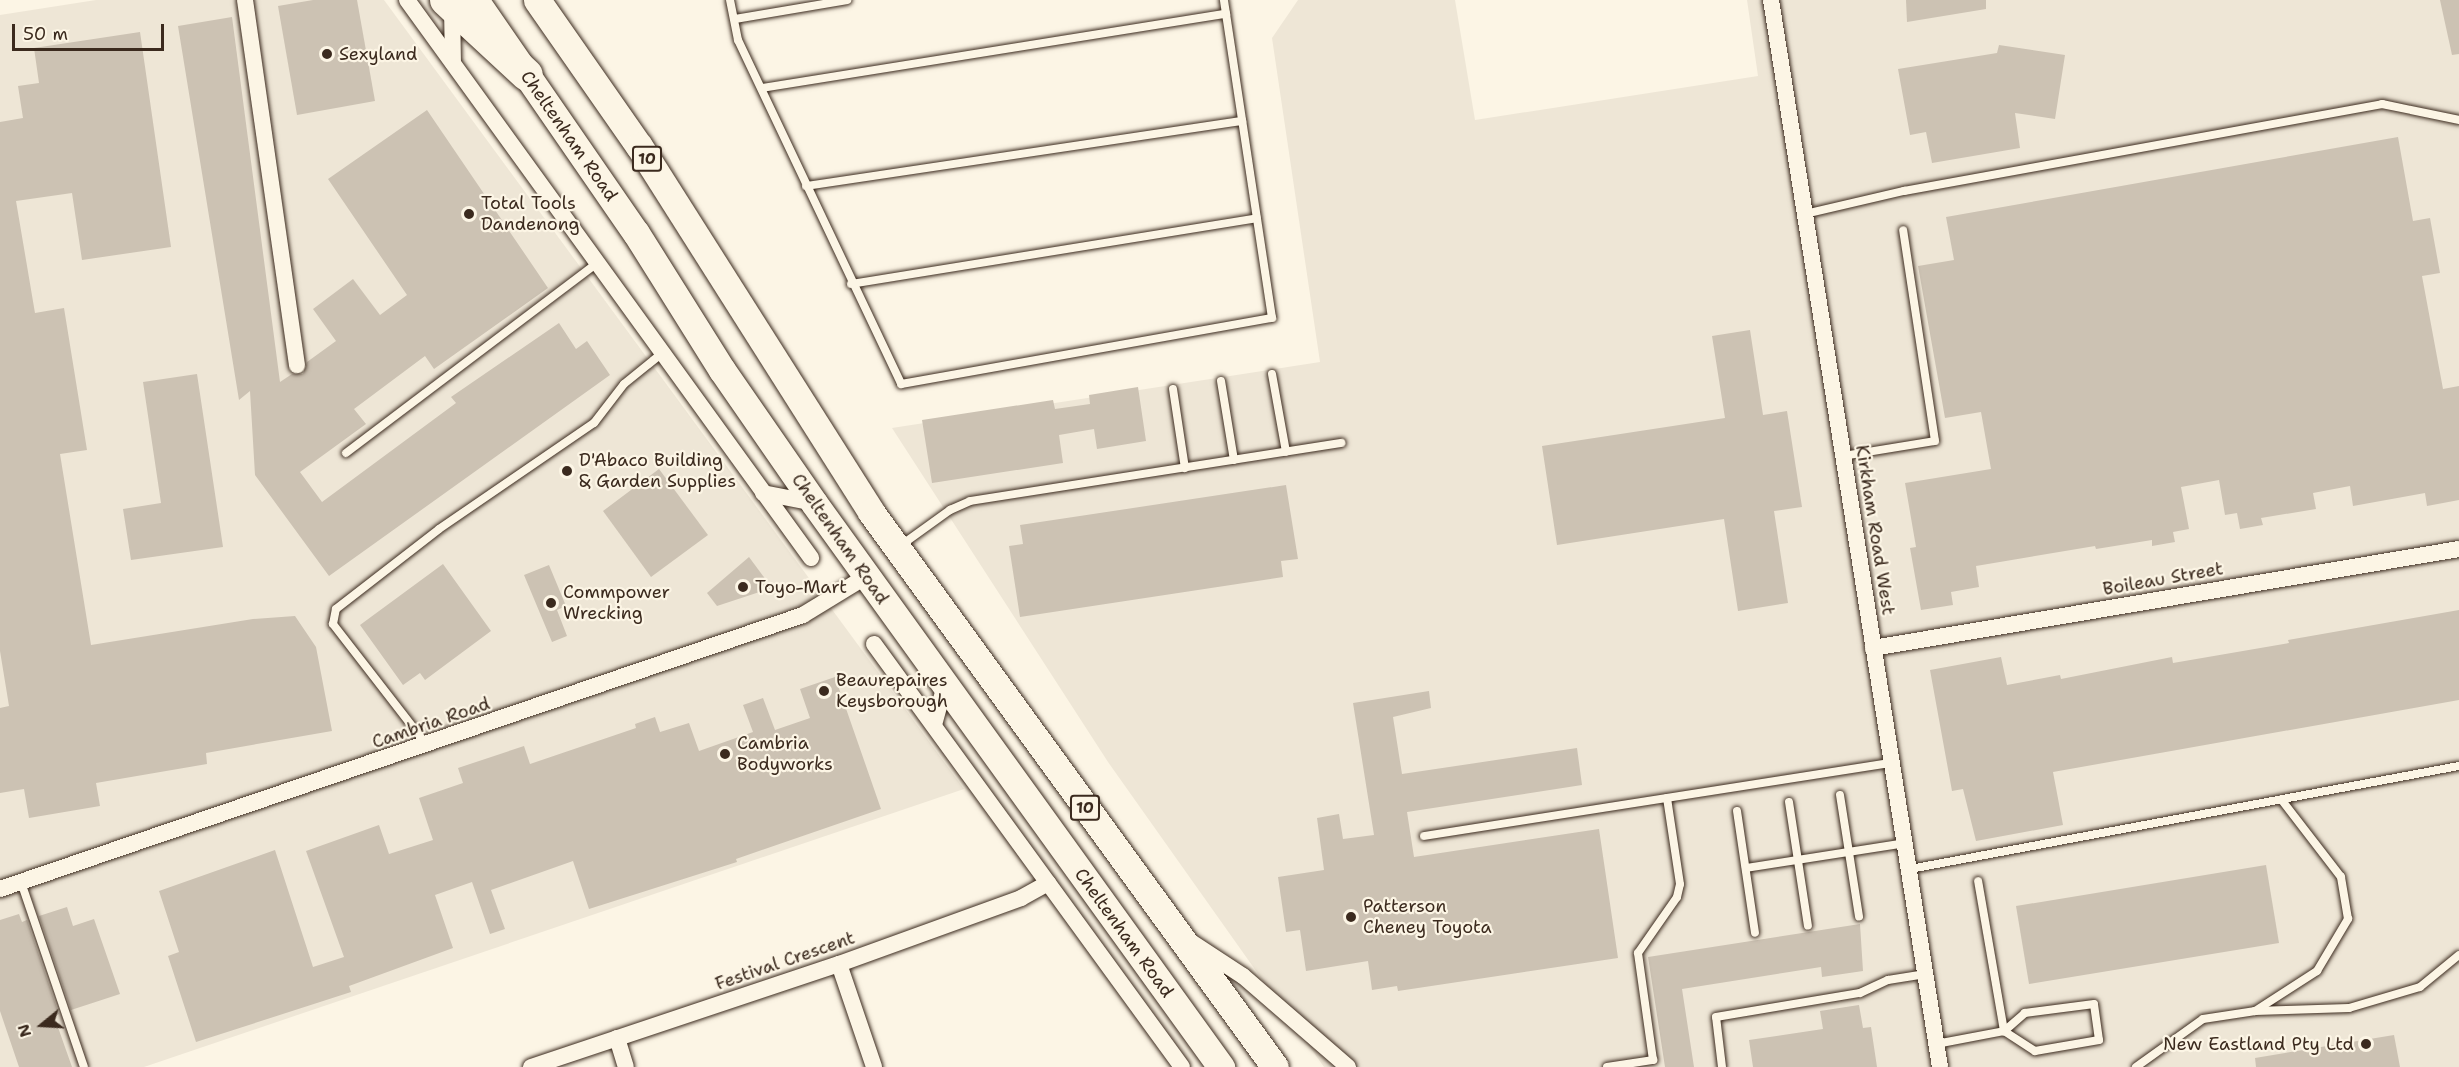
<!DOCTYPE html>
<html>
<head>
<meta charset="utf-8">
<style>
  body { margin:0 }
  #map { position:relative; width:2459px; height:1067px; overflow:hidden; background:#fcf5e5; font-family:"Shantell Sans",sans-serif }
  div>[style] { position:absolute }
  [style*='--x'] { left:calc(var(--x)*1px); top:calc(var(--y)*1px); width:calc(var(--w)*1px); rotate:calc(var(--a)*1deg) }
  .built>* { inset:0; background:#eee6d6 }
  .building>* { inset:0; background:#ccc2b3 }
  .roads { filter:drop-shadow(0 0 2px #3b2a1e) drop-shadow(0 0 2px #3b2a1e) }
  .service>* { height:8px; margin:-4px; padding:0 4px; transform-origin:4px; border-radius:4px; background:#fcf5e5 }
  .minor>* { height:16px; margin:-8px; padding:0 8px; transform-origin:8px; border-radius:8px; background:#fcf5e5 }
  .primary>* { height:27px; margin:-13.5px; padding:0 13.5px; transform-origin:13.5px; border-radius:13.5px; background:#fcf5e5 }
  .motorway>* { height:32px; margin:-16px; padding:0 16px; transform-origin:16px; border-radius:16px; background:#fcf5e5 }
  .dots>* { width:16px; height:16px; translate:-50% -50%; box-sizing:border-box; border:3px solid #fcf5e5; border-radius:50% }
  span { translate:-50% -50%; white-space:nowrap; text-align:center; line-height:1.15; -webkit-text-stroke:4.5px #fcf5e5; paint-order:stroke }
  .shield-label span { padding:2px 4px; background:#fcf5e5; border:2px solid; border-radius:4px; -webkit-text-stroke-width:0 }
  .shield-label { font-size:16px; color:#3b2a1e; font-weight:700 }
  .poi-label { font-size:18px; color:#3b2a1e }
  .left { translate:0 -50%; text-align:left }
  .right { translate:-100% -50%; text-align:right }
  .street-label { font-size:18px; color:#3b2a1e }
  .north { position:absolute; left:12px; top:995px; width:60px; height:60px; -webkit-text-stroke:4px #fcf5e5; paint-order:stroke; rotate:252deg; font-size:16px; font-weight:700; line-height:24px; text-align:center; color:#3b2a1e }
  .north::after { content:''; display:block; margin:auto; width:21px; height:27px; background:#3b2a1e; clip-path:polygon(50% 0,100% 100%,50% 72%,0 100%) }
  .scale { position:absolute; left:12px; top:24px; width:152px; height:27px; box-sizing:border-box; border:3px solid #3b2a1e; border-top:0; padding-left:8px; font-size:18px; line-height:21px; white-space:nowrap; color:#3b2a1e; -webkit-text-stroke:4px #fcf5e5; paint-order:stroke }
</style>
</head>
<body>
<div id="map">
  <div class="built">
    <i style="clip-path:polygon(96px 0,384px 0,964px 789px,144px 1067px,0 1067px,0 15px)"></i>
    <i style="clip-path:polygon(1298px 0,1455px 0,1475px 120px,1758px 76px,1747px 0,2459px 0,2459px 1067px,1324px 1067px,1108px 762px,892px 428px,1320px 362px,1272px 38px)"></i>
  </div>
  <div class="building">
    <i style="clip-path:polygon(313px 0,357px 0,375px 101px,297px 115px,278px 6px)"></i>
    <i style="clip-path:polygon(1906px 0,1986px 0,1986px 9px,1907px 22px)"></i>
    <i style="clip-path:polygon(2440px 0,2459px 0,2459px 54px,2452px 55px)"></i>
    <i style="clip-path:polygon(232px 17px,280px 382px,292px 374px,303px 374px,307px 362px,336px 341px,313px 309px,353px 279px,380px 315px,407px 295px,328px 179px,427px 110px,548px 288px,434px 369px,425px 356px,354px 409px,366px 424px,300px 472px,322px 502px,456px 403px,451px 397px,559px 323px,576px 349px,587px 341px,610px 375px,329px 576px,255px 475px,250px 391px,239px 400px,178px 26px)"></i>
    <i style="clip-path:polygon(140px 32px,171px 247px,82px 260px,72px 193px,16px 201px,35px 313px,64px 308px,87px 450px,60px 454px,91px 645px,253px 619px,295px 616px,316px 647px,332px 731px,206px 753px,207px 764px,96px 783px,100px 806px,29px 818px,24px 789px,0 793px,0 708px,9px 706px,0 651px,0 122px,23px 118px,18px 86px,39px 83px,34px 48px)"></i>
    <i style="clip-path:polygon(1999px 45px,2065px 55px,2055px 119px,2015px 113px,2020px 148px,1932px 163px,1926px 132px,1910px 135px,1898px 69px,1997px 53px)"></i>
    <i style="clip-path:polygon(2398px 137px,2413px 221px,2430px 218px,2440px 273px,2422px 276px,2443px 389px,2459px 386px,2459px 500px,2427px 506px,2425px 493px,2353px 506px,2350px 486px,2313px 493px,2316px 509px,2261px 518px,2263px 525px,2240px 529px,2237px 513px,2225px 515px,2219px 480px,2181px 487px,2189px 529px,2173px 532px,2175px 542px,2152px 546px,2152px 540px,2096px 549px,2095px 546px,1976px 566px,1979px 587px,1951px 592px,1953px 605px,1921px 610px,1910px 548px,1916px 547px,1905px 483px,1991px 469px,1981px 412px,1945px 418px,1918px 266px,1954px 260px,1946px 217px)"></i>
    <i style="clip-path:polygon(1750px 330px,1763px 415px,1787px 411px,1802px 507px,1774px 511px,1788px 603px,1738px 611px,1724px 519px,1557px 545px,1542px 446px,1725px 418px,1712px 336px)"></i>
    <i style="clip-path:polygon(197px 374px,223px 547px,131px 560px,123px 509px,161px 503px,143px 382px)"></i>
    <i style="clip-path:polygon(1138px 387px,1146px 441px,1097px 449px,1094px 429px,1059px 435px,1063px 463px,932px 483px,922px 420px,1053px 400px,1055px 409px,1090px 404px,1089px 395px)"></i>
    <i style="clip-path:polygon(659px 469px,708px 535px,651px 577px,603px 511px)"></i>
    <i style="clip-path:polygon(1286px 485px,1298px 559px,1281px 561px,1283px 577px,1020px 617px,1009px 546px,1023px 544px,1020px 525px)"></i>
    <i style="clip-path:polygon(749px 557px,772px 588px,717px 606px,707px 593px)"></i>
    <i style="clip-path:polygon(443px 564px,491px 631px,425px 680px,420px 673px,403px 685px,360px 625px)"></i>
    <i style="clip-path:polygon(549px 565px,566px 606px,557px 610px,567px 636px,552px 642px,524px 575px)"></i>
    <i style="clip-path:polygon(2459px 610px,2459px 700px,2053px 772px,2063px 825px,1976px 841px,1963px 789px,1952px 791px,1930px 670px,2001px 657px,2007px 685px,2060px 675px,2061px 679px,2172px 657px,2173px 663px,2289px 643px,2288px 640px)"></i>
    <i style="clip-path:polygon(835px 677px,881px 809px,736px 859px,737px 862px,589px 909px,573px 861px,491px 890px,505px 929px,490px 934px,472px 882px,435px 895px,453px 948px,349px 986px,351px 992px,196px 1042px,168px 956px,179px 952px,159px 891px,275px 850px,313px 967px,344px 957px,306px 851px,379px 825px,389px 854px,433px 840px,419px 798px,463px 783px,458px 768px,524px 746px,530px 764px,636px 728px,635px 724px,655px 717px,660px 732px,689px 723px,699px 751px,753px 732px,743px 705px,763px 698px,775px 730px,810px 718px,800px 689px)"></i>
    <i style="clip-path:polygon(1429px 691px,1431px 708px,1393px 717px,1402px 774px,1577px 748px,1582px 785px,1407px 812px,1414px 857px,1599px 829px,1618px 958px,1398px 991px,1397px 986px,1372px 990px,1368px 961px,1306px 971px,1300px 930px,1286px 932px,1278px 877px,1324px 870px,1317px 818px,1339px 814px,1343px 839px,1374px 835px,1353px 703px)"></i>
    <i style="clip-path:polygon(2266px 865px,2279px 943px,2029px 984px,2016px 906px)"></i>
    <i style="clip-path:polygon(67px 907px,73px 926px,94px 919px,120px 994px,71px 1010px,39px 916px)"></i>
    <i style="clip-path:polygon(19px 914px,22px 922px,27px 920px,59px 1014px,54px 1016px,72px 1067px,19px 1067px,0 1011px,0 920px)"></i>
    <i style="clip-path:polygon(1860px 924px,1863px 971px,1822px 977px,1821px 967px,1682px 989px,1694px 1067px,1665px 1067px,1648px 957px)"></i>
    <i style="clip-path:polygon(1859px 1005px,1863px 1028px,1871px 1027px,1877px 1067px,1753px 1067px,1749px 1040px,1823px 1029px,1820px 1011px)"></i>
    <i style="clip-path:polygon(2394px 1035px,2400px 1067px,2256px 1067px,2255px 1058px)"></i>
  </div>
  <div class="roads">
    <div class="service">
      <i style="--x:730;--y:0;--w:41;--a:78.7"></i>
      <i style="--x:738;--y:40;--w:381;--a:64.6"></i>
      <i style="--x:901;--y:384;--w:377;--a:-10.1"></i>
      <i style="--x:1272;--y:318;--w:322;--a:-98.6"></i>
      <i style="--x:735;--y:19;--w:114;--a:-9.6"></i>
      <i style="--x:762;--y:88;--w:470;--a:-9.1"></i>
      <i style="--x:806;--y:186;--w:441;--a:-8.5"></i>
      <i style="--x:1805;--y:214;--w:102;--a:-13.1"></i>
      <i style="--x:1904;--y:191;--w:486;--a:-10.3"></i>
      <i style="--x:2382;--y:104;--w:79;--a:11.7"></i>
      <i style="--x:851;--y:284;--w:411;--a:-9.2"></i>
      <i style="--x:1272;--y:374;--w:79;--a:79.8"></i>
      <i style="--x:1221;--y:381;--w:80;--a:80.7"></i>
      <i style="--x:1173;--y:389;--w:80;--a:81.4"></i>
      <i style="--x:346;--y:453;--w:313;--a:-37.1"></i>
      <i style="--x:1843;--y:456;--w:93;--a:-9.3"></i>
      <i style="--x:1935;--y:441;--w:213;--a:-98.6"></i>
      <i style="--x:900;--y:546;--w:62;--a:-35.8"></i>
      <i style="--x:950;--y:510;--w:22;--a:-24"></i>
      <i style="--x:970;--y:501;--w:376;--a:-8.9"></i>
      <i style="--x:426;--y:744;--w:152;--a:-127.8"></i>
      <i style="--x:333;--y:624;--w:15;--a:-79"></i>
      <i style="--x:336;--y:609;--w:130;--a:-37.8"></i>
      <i style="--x:439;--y:529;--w:188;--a:-34.4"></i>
      <i style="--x:594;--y:423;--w:49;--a:-52.4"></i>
      <i style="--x:624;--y:384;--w:48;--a:-39"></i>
      <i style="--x:1840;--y:795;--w:123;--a:81.1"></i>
      <i style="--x:1789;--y:802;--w:125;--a:81.3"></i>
      <i style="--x:1737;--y:811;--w:123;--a:81.6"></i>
      <i style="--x:1424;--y:836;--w:474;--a:-8.9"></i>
      <i style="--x:1746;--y:868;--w:161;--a:-8.9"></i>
      <i style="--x:1910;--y:869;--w:559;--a:-10.63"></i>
      <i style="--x:21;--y:882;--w:195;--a:71.2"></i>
      <i style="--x:2255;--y:1011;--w:74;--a:-32.8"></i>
      <i style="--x:2317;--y:971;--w:61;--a:-59.2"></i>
      <i style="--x:2348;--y:919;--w:43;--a:-99.5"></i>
      <i style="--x:2341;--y:877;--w:98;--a:-127.6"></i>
      <i style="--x:1936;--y:1044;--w:69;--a:-10.8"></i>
      <i style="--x:2004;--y:1031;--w:37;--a:33"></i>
      <i style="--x:2035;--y:1051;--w:65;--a:-9.8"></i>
      <i style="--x:2099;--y:1040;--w:36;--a:-98"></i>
      <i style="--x:2094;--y:1004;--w:70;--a:172.6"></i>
      <i style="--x:2025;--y:1013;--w:28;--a:139"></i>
      <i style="--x:2004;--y:1031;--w:152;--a:-99.8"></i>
      <i style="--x:1607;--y:1067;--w:47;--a:-8.7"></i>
      <i style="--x:1653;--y:1060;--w:108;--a:-98"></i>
      <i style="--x:1638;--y:953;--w:68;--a:-55.1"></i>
      <i style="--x:1677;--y:897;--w:13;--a:-77"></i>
      <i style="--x:1680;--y:884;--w:87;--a:-98.6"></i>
      <i style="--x:1722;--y:1067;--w:50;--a:-96.8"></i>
      <i style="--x:1716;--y:1017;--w:146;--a:-9.5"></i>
      <i style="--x:1860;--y:993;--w:31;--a:-25"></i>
      <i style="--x:1888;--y:980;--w:38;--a:-9"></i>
      <i style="--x:2136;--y:1067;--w:82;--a:-35.6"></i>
      <i style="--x:2203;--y:1019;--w:53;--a:-8.7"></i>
      <i style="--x:2255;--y:1011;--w:94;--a:-1.8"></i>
      <i style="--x:2349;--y:1008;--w:74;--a:-16.5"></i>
      <i style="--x:2420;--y:987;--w:50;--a:-39.4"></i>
    </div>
    <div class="minor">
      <i style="--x:245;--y:0;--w:369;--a:81.9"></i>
      <i style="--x:407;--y:0;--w:689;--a:54.09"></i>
      <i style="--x:1771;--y:0;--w:1080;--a:81"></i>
      <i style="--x:452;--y:7;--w:56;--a:89"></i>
      <i style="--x:763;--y:493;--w:52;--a:11.1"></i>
      <i style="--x:874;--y:644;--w:523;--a:53.94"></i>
      <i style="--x:1873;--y:648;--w:594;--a:-9.59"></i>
      <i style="--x:934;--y:725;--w:41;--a:-74.6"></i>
      <i style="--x:0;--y:889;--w:848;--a:-18.84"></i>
      <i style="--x:803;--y:615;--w:75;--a:-31.4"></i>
      <i style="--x:1191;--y:942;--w:62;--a:33.2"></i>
      <i style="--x:1243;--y:976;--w:139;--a:40.9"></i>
      <i style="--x:839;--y:964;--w:109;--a:71.2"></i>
      <i style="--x:617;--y:1038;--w:30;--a:73"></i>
      <i style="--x:531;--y:1067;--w:325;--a:-18.5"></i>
      <i style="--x:839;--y:964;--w:194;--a:-19.9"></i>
      <i style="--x:1021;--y:898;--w:31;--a:-29"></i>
    </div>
    <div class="primary">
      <i style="--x:475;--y:0;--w:283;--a:55.4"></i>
      <i style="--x:636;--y:233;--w:162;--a:57.9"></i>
      <i style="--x:722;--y:370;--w:162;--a:55.3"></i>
      <i style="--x:814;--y:503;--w:696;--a:54.18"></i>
      <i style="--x:537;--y:0;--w:178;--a:55.1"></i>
      <i style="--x:639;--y:146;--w:433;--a:57.6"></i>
      <i style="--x:871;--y:512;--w:686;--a:53.95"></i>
    </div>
    <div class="motorway">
      <i style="--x:446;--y:0;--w:110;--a:42.8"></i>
    </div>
  </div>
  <div class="dots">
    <i style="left:327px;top:54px;background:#3b2a1e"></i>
    <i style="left:469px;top:214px;background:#3b2a1e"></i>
    <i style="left:567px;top:471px;background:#3b2a1e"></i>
    <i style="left:743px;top:587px;background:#3b2a1e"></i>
    <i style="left:551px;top:603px;background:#3b2a1e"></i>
    <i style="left:824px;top:691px;background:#3b2a1e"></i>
    <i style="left:725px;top:754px;background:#3b2a1e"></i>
    <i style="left:1351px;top:917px;background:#3b2a1e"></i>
    <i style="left:2366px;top:1044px;background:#3b2a1e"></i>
  </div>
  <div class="shield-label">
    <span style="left:647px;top:159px">10</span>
    <span style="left:1085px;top:808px">10</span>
  </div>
  <div class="poi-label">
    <span class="left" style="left:339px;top:54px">Sexyland</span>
    <span class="left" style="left:481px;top:214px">Total Tools<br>Dandenong</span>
    <span class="left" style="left:579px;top:471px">D'Abaco Building<br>&amp; Garden Supplies</span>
    <span class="left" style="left:755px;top:587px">Toyo-Mart</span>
    <span class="left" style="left:563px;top:603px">Commpower<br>Wrecking</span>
    <span class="left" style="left:836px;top:691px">Beaurepaires<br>Keysborough</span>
    <span class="left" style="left:737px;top:754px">Cambria<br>Bodyworks</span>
    <span class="left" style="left:1363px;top:917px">Patterson<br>Cheney Toyota</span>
    <span class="right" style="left:2354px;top:1044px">New Eastland Pty Ltd</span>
  </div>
  <div class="street-label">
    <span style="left:569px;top:136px;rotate:55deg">Cheltenham Road</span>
    <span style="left:1875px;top:530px;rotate:81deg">Kirkham Road West</span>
    <span style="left:840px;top:539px;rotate:55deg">Cheltenham Road</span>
    <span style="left:2163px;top:579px;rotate:-10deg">Boileau Street</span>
    <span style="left:431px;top:723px;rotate:-19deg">Cambria Road</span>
    <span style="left:1124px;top:933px;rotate:54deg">Cheltenham Road</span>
    <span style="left:785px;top:961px;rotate:-19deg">Festival Crescent</span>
  </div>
  <div class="north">N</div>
  <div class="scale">50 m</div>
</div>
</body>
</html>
